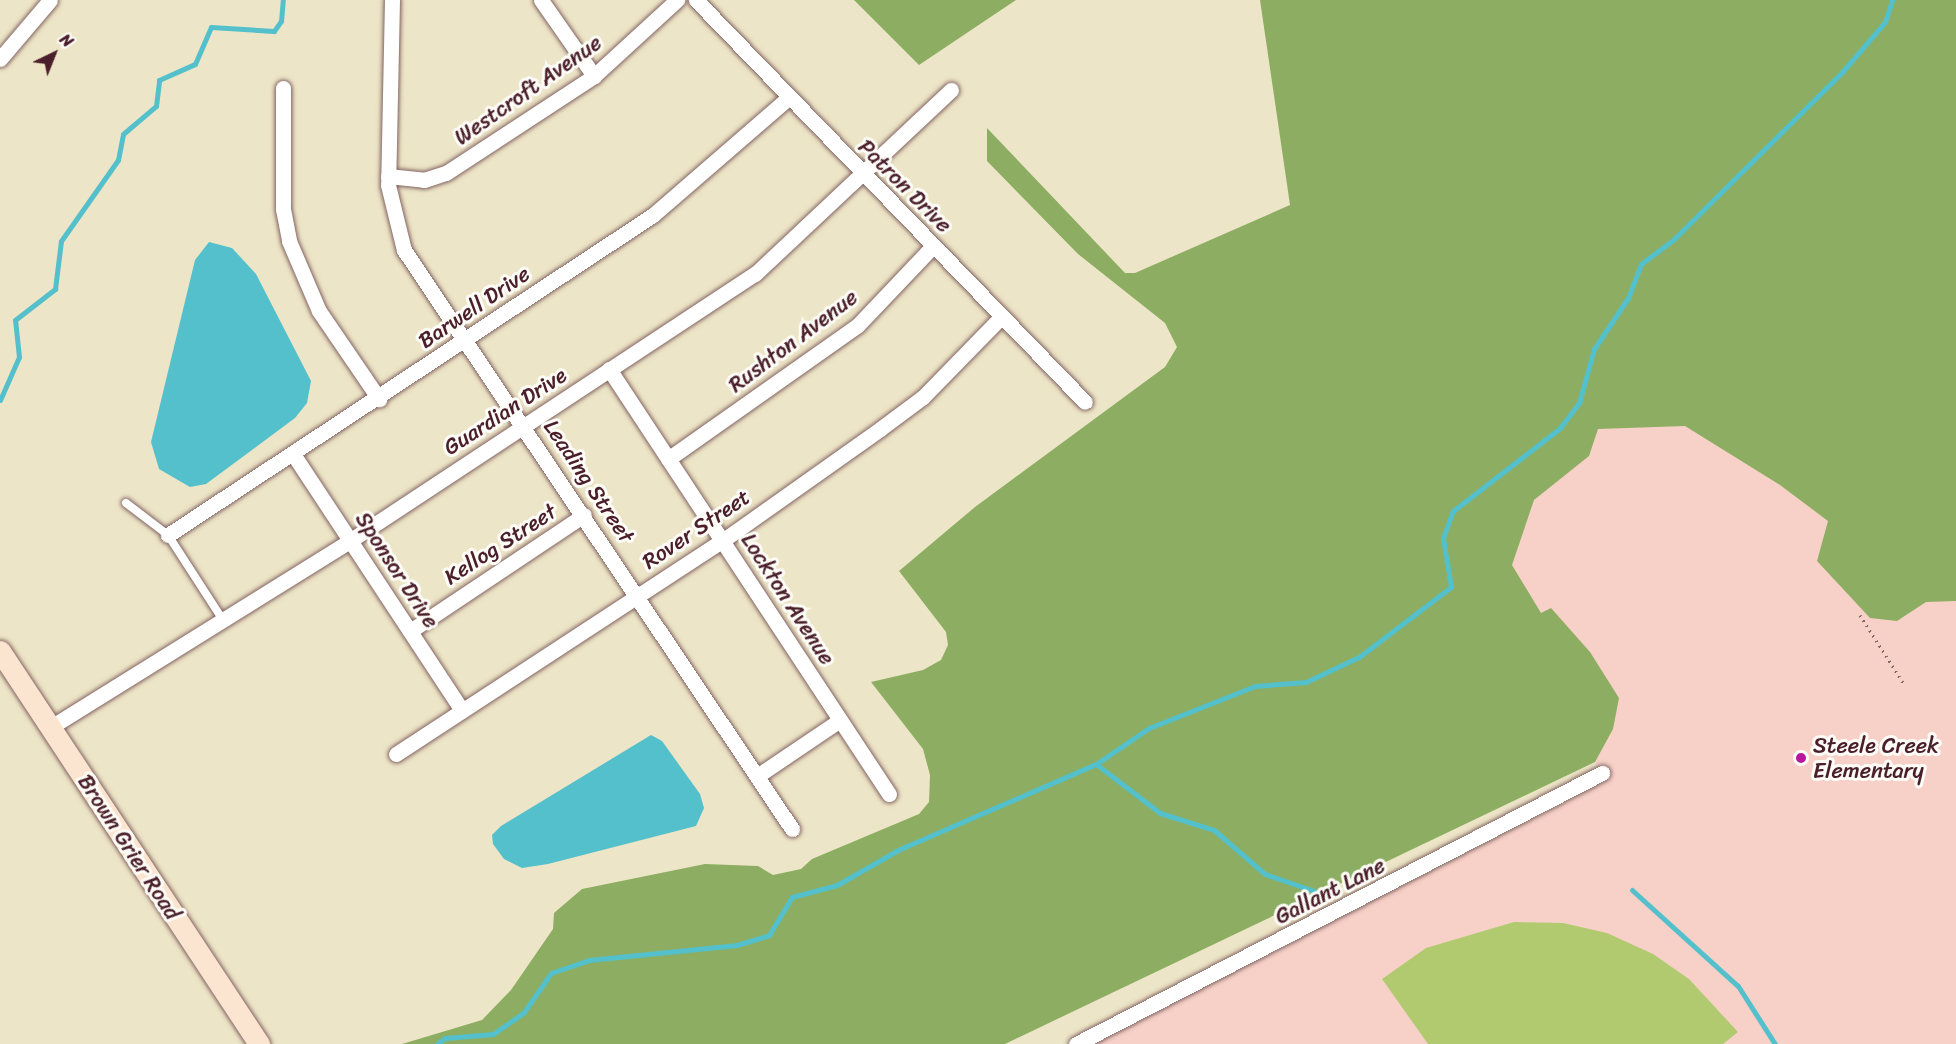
<!DOCTYPE html>
<html>
<head>
<meta charset="utf-8">
<style>
  body { margin:0 }
  #map { position:relative; width:1956px; height:1044px; overflow:hidden; background:#ede5c7; font-family:Sriracha,sans-serif }
  div>[style] { position:absolute }
  [style*='--x'] { left:calc(var(--x)*1px); top:calc(var(--y)*1px); width:calc(var(--w)*1px); rotate:calc(var(--a)*1deg) }
  .built>* { inset:0; background:#f7d1c8 }
  .green>* { inset:0; background:#b2ca6f }
  .forest>* { inset:0; background:#8dae62 }
  .water>* { inset:0; background:#53c0cb }
  .stream>* { height:5px; margin:-2.5px; padding:0 2.5px; transform-origin:2.5px; border-radius:2.5px; background:#53c0cb }
  .path>* { height:3px; margin-top:-1.5px; transform-origin:0; background:repeating-linear-gradient(90deg,#836462 0 1.5px,transparent 0 6px) }
  .roads { filter:drop-shadow(0 0 2px #836462) drop-shadow(0 0 2px #836462) }
  .lane>* { height:8px; margin:-4px; padding:0 4px; transform-origin:4px; border-radius:4px; background:#fff }
  .street>* { height:15px; margin:-7.5px; padding:0 7.5px; transform-origin:7.5px; border-radius:7.5px; background:#fff }
  .secondary>* { height:21px; margin:-10.5px; padding:0 10.5px; transform-origin:10.5px; border-radius:10.5px; background:#fce5d0 }
  .dots>* { width:16px; height:16px; translate:-50% -50%; box-sizing:border-box; border:3px solid #fdfcf7; border-radius:50% }
  span { translate:-50% -50%; white-space:nowrap; text-align:center; line-height:1.15; -webkit-text-stroke:6px #fdfcf7; paint-order:stroke }
  .street-label { font-size:22px; color:#4a1f2b }
  .poi-label { font-size:22px; color:#4a1f2b }
  .left { translate:0 -50%; text-align:left }
  .north { position:absolute; left:24px; top:24px; width:60px; height:60px; -webkit-text-stroke:4px #fdfcf7; paint-order:stroke; rotate:43deg; font-size:16px; font-weight:700; line-height:24px; text-align:center; color:#4a1f2b }
  .north::after { content:''; display:block; margin:auto; width:21px; height:27px; background:#4a1f2b; clip-path:polygon(50% 0,100% 100%,50% 72%,0 100%) }
</style>
</head>
<body>
<div id="map">
  <div class="built">
    <i style="clip-path:polygon(1956px 0,1956px 1044px,1093px 1044px,1607px 781px,1452px 529px)"></i>
  </div>
  <div class="green">
    <i style="clip-path:polygon(1514px 922px,1563px 923px,1607px 933px,1653px 954px,1689px 979px,1738px 1032px,1723px 1044px,1428px 1044px,1382px 979px,1426px 948px)"></i>
  </div>
  <div class="forest">
    <i style="clip-path:polygon(854px 0,1016px 0,919px 65px)"></i>
    <i style="clip-path:polygon(1260px 0,1956px 0,1956px 601px,1926px 602px,1897px 621px,1870px 618px,1817px 561px,1828px 521px,1780px 485px,1685px 426px,1598px 429px,1589px 456px,1534px 500px,1512px 565px,1541px 613px,1551px 608px,1590px 652px,1619px 698px,1613px 729px,1595px 762px,1005px 1044px,402px 1044px,482px 1020px,511px 990px,553px 929px,554px 913px,582px 889px,705px 864px,758px 866px,773px 875px,801px 869px,812px 859px,919px 814px,929px 802px,930px 775px,923px 749px,871px 682px,923px 670px,941px 660px,948px 645px,946px 632px,899px 571px,975px 507px,1165px 367px,1177px 347px,1165px 323px,1078px 254px,987px 161px,987px 128px,1125px 273px,1135px 273px,1290px 205px)"></i>
  </div>
  <div class="water">
    <i style="clip-path:polygon(209px 242px,232px 248px,256px 274px,311px 381px,307px 403px,295px 418px,206px 484px,190px 487px,159px 469px,151px 442px,195px 260px)"></i>
    <i style="clip-path:polygon(651px 735px,662px 741px,700px 794px,704px 808px,696px 826px,548px 864px,522px 868px,504px 859px,493px 844px,492px 835px,501px 826px)"></i>
  </div>
  <div class="stream">
    <i style="--x:0;--y:400;--w:47;--a:-66.2"></i>
    <i style="--x:19;--y:357;--w:37;--a:-96"></i>
    <i style="--x:15;--y:320;--w:51;--a:-37.8"></i>
    <i style="--x:55;--y:289;--w:48;--a:-82.9"></i>
    <i style="--x:61;--y:241;--w:99;--a:-54.9"></i>
    <i style="--x:118;--y:160;--w:26;--a:-79"></i>
    <i style="--x:123;--y:134;--w:43;--a:-40.3"></i>
    <i style="--x:156;--y:106;--w:26;--a:-83"></i>
    <i style="--x:159;--y:80;--w:39;--a:-24"></i>
    <i style="--x:195;--y:64;--w:40;--a:-66.6"></i>
    <i style="--x:211;--y:27;--w:63;--a:3.6"></i>
    <i style="--x:274;--y:31;--w:12;--a:-55"></i>
    <i style="--x:281;--y:21;--w:21;--a:-85"></i>
    <i style="--x:1096;--y:764;--w:81;--a:37.4"></i>
    <i style="--x:1160;--y:813;--w:57;--a:17.5"></i>
    <i style="--x:1214;--y:830;--w:67;--a:40.8"></i>
    <i style="--x:1265;--y:874;--w:55;--a:19.1"></i>
    <i style="--x:1632;--y:890;--w:143;--a:42.2"></i>
    <i style="--x:1738;--y:986;--w:69;--a:57.5"></i>
    <i style="--x:437;--y:1044;--w:10;--a:-37"></i>
    <i style="--x:445;--y:1038;--w:48;--a:-4.8"></i>
    <i style="--x:493;--y:1034;--w:38;--a:-35"></i>
    <i style="--x:524;--y:1012;--w:47;--a:-55.3"></i>
    <i style="--x:551;--y:973;--w:40;--a:-18.9"></i>
    <i style="--x:589;--y:960;--w:149;--a:-5.8"></i>
    <i style="--x:737;--y:945;--w:34;--a:-17"></i>
    <i style="--x:769;--y:935;--w:44;--a:-58.8"></i>
    <i style="--x:792;--y:897;--w:47;--a:-14.9"></i>
    <i style="--x:837;--y:885;--w:70;--a:-29.8"></i>
    <i style="--x:898;--y:850;--w:216;--a:-23.5"></i>
    <i style="--x:1096;--y:764;--w:64;--a:-34.2"></i>
    <i style="--x:1149;--y:728;--w:114;--a:-21.6"></i>
    <i style="--x:1255;--y:686;--w:51;--a:-4.5"></i>
    <i style="--x:1306;--y:682;--w:59;--a:-25.3"></i>
    <i style="--x:1359;--y:657;--w:116;--a:-37.3"></i>
    <i style="--x:1451;--y:587;--w:50;--a:-99.3"></i>
    <i style="--x:1443;--y:538;--w:29;--a:-70"></i>
    <i style="--x:1453;--y:511;--w:135;--a:-37.8"></i>
    <i style="--x:1560;--y:428;--w:31;--a:-53"></i>
    <i style="--x:1579;--y:403;--w:56;--a:-74.5"></i>
    <i style="--x:1594;--y:349;--w:61;--a:-56.3"></i>
    <i style="--x:1628;--y:298;--w:36;--a:-69"></i>
    <i style="--x:1641;--y:264;--w:40;--a:-37"></i>
    <i style="--x:1673;--y:240;--w:240;--a:-44.8"></i>
    <i style="--x:1843;--y:71;--w:65;--a:-49.4"></i>
    <i style="--x:1885;--y:22;--w:23;--a:-72"></i>
  </div>
  <div class="path">
    <i style="--x:1860;--y:615;--w:82;--a:57.5"></i>
  </div>
  <div class="roads">
    <div class="lane">
      <i style="--x:126;--y:503;--w:53;--a:37.3"></i>
      <i style="--x:168;--y:535;--w:101;--a:57.1"></i>
    </div>
    <div class="street">
      <i style="--x:392;--y:0;--w:185;--a:91.2"></i>
      <i style="--x:388;--y:185;--w:67;--a:76.2"></i>
      <i style="--x:404;--y:250;--w:697;--a:56.17"></i>
      <i style="--x:541;--y:0;--w:93;--a:55.1"></i>
      <i style="--x:696;--y:0;--w:559;--a:45.94"></i>
      <i style="--x:0;--y:59;--w:77;--a:-49.7"></i>
      <i style="--x:283;--y:88;--w:121;--a:90"></i>
      <i style="--x:283;--y:209;--w:33;--a:79"></i>
      <i style="--x:289;--y:241;--w:76;--a:66.8"></i>
      <i style="--x:319;--y:311;--w:107;--a:55.7"></i>
      <i style="--x:388;--y:176;--w:36;--a:6"></i>
      <i style="--x:424;--y:180;--w:23;--a:-18"></i>
      <i style="--x:446;--y:173;--w:177;--a:-33.2"></i>
      <i style="--x:594;--y:76;--w:113;--a:-42.5"></i>
      <i style="--x:609;--y:369;--w:509;--a:56.62"></i>
      <i style="--x:293;--y:454;--w:307;--a:56.6"></i>
      <i style="--x:668;--y:459;--w:232;--a:-35.2"></i>
      <i style="--x:858;--y:325;--w:109;--a:-46.5"></i>
      <i style="--x:168;--y:535;--w:581;--a:-33.42"></i>
      <i style="--x:653;--y:215;--w:180;--a:-40.9"></i>
      <i style="--x:410;--y:631;--w:209;--a:-33.7"></i>
      <i style="--x:51;--y:727;--w:354;--a:-31.9"></i>
      <i style="--x:351;--y:540;--w:484;--a:-33.4"></i>
      <i style="--x:755;--y:274;--w:269;--a:-43.2"></i>
      <i style="--x:396;--y:754;--w:389;--a:-33.2"></i>
      <i style="--x:722;--y:541;--w:194;--a:-35.3"></i>
      <i style="--x:880;--y:429;--w:54;--a:-36.7"></i>
      <i style="--x:923;--y:397;--w:112;--a:-45.7"></i>
      <i style="--x:757;--y:776;--w:100;--a:-34"></i>
      <i style="--x:1076;--y:1044;--w:592;--a:-27.26"></i>
    </div>
    <div class="secondary">
      <i style="--x:0;--y:651;--w:471;--a:56.6"></i>
    </div>
  </div>
  <div class="dots">
    <i style="left:1801px;top:758px;background:#b5179e"></i>
  </div>
  <div class="street-label">
    <span style="left:528px;top:90px;rotate:-35deg">Westcroft Avenue</span>
    <span style="left:905px;top:186px;rotate:45deg">Patron Drive</span>
    <span style="left:474px;top:307px;rotate:-34deg">Barwell Drive</span>
    <span style="left:793px;top:341px;rotate:-37deg">Rushton Avenue</span>
    <span style="left:505px;top:411px;rotate:-33deg">Guardian Drive</span>
    <span style="left:589px;top:481px;rotate:56deg">Leading Street</span>
    <span style="left:696px;top:529px;rotate:-34deg">Rover Street</span>
    <span style="left:500px;top:544px;rotate:-33deg">Kellog Street</span>
    <span style="left:397px;top:570px;rotate:57deg">Sponsor Drive</span>
    <span style="left:788px;top:599px;rotate:57deg">Lockton Avenue</span>
    <span style="left:129px;top:847px;rotate:57deg">Brown Grier Road</span>
    <span style="left:1330px;top:891px;rotate:-27deg">Gallant Lane</span>
  </div>
  <div class="poi-label">
    <span class="left" style="left:1813px;top:758px">Steele Creek<br>Elementary</span>
  </div>
  <div class="north">N</div>
</div>
</body>
</html>
